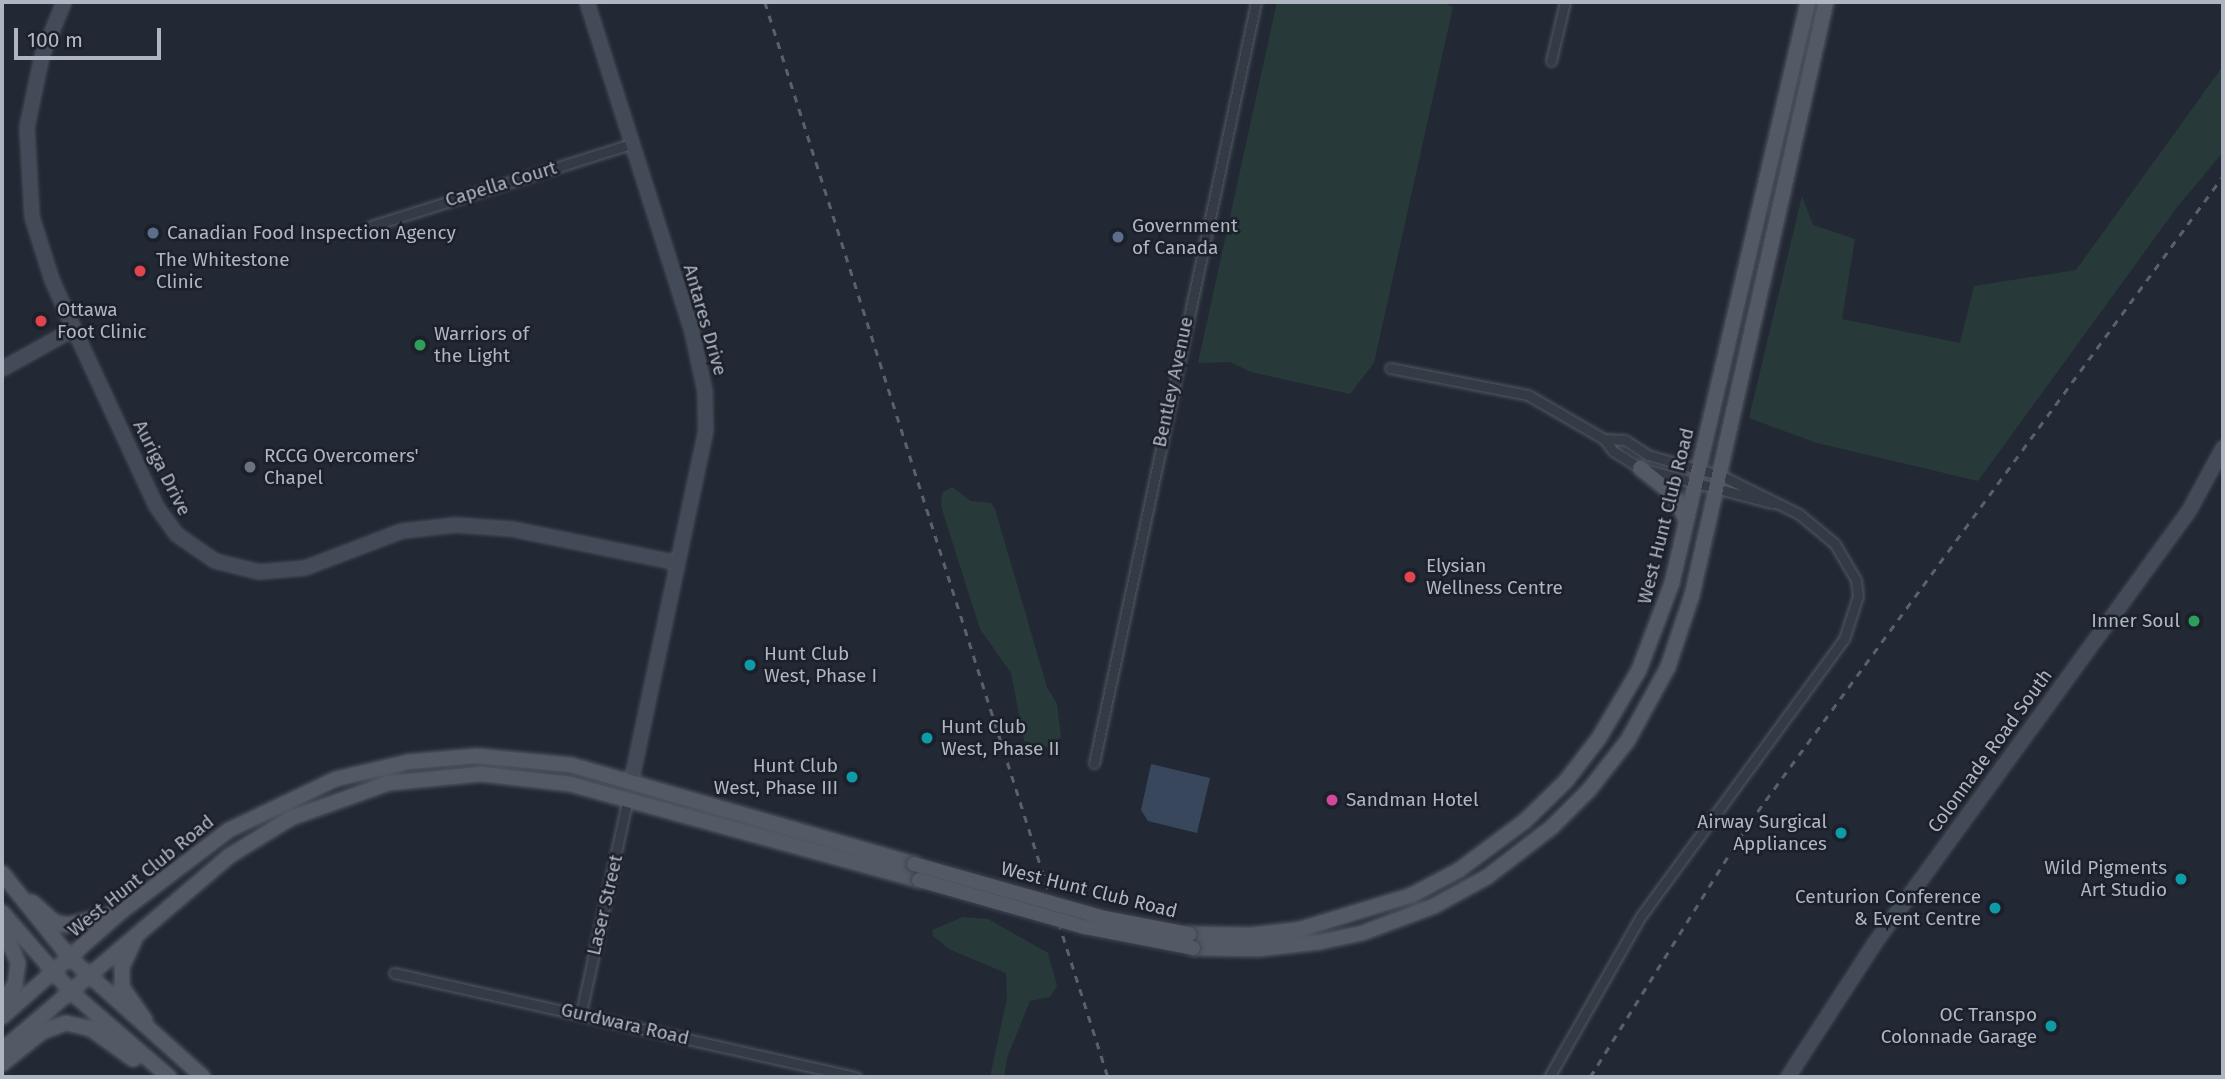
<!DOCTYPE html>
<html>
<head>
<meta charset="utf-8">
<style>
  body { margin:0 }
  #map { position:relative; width:2225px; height:1079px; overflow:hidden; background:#222934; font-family:"Fira Sans",sans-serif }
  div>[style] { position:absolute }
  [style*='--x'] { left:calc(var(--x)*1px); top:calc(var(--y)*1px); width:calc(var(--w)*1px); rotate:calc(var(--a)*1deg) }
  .green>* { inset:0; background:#28393a }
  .water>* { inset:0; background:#39475d }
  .roads { filter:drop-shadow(0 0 2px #525963) drop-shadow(0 0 2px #525963) }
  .street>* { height:9px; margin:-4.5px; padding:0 4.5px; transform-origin:4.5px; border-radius:4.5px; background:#353b45 }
  .secondary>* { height:12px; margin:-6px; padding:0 6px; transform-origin:6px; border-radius:6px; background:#444b58 }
  .primary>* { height:14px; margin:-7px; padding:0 7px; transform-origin:7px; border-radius:7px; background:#535a65 }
  .rail>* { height:2.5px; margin-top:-1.25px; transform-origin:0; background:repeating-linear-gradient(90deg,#59616e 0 7px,transparent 0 14px) }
  .bridges { filter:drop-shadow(0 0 2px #3e444f) drop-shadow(0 0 2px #3e444f) }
  .primary-bridge>* { height:14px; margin:-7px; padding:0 7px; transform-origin:7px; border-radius:7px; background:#535a65 }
  .dots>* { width:19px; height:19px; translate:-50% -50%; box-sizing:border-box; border:4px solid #1b202a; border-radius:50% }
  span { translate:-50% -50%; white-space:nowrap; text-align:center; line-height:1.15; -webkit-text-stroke:5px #1b202a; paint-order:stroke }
  .street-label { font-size:19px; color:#afb6c2 }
  .poi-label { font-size:19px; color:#afb6c2 }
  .left { translate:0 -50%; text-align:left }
  .right { translate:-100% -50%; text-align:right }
  .frame { position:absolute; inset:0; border:4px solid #afb6c2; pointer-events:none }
  .scale { position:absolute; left:14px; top:28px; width:147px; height:32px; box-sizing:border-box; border:4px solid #afb6c2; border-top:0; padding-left:9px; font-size:21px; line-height:24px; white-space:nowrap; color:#afb6c2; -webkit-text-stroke:5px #1b202a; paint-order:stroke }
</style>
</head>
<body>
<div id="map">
  <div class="green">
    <i style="clip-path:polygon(1277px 2px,1441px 2px,1453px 7px,1374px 363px,1350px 394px,1251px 372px,1230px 362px,1198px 363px)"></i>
    <i style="clip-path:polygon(2223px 66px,2223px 152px,2178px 206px,1978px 481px,1817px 443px,1749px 418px,1802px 196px,1813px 225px,1855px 239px,1842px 319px,1960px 343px,1974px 286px,2076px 270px)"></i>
    <i style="clip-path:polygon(952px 487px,971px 501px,991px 503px,995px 509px,1047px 687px,1057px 704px,1061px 737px,1051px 748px,1024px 741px,1011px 673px,980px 629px,941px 506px,942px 493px)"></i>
    <i style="clip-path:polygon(963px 917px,988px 919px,1048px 953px,1057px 986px,1050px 997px,1030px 1001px,1007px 1058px,1004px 1077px,990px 1077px,1007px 998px,1006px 973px,949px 949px,933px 936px,932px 930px)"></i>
  </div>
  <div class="water">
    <i style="clip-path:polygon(1151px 764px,1210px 778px,1197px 833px,1148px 821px,1141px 810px)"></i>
  </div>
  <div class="roads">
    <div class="street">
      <i style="--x:1551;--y:61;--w:61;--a:-76.7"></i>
      <i style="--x:371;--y:226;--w:273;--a:-17.5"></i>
      <i style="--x:1390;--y:368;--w:141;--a:11.1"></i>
      <i style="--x:1528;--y:395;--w:88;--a:30.1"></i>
      <i style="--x:1604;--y:439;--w:15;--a:53"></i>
      <i style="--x:1613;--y:451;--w:32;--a:32"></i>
      <i style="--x:1640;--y:468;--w:137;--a:14.9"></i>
      <i style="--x:1094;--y:763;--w:778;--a:-77.98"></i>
      <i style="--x:394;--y:973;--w:474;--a:12.7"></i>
      <i style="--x:581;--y:1013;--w:221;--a:-77.7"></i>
      <i style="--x:1549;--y:1077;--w:185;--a:-60.3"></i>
      <i style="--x:1641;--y:916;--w:343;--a:-53.8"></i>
      <i style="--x:1844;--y:639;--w:45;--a:-72"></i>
      <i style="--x:1858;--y:596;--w:16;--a:-97"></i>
      <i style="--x:1856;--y:580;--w:42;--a:-120.3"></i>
      <i style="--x:1835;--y:544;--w:47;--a:-140.2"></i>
      <i style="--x:1799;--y:514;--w:86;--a:-153.7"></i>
      <i style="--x:1722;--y:476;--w:77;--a:-164.2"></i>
      <i style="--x:1648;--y:455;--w:27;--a:-147"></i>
      <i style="--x:1625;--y:440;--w:21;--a:-177"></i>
    </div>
    <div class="secondary">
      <i style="--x:64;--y:2;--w:58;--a:112.2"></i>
      <i style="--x:42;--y:56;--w:73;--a:101.9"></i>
      <i style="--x:27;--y:127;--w:90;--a:86.8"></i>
      <i style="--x:32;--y:217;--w:66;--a:72.4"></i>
      <i style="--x:52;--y:280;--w:54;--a:65.8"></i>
      <i style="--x:74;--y:329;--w:195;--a:65.1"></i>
      <i style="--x:156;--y:506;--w:34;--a:54"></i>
      <i style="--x:176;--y:534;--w:47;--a:34.7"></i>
      <i style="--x:215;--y:561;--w:45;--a:14"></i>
      <i style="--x:259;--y:572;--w:46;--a:-5"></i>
      <i style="--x:305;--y:568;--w:104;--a:-20.9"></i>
      <i style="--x:402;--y:531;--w:54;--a:-6.3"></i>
      <i style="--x:456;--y:525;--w:56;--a:4.1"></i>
      <i style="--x:512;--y:529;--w:169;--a:11.6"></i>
      <i style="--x:587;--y:2;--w:341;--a:72.3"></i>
      <i style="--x:691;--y:327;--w:66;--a:77.7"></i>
      <i style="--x:705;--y:391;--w:39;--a:89"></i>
      <i style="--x:706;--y:430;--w:357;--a:102"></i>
      <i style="--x:2;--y:369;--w:82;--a:-29.1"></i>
      <i style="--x:1788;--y:1077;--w:160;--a:-57"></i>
      <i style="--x:1875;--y:943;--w:534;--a:-53.99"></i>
      <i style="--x:2189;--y:511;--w:72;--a:-61.6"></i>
    </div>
    <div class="primary">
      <i style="--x:1640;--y:468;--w:43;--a:38.5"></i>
      <i style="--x:1674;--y:495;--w:25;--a:64"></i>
      <i style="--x:2;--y:873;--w:109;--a:51.3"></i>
      <i style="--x:70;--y:958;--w:178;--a:41.8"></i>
      <i style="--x:32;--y:902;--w:30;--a:42"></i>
      <i style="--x:54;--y:922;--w:14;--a:12"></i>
      <i style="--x:68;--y:925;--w:50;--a:-13.8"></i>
      <i style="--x:2;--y:912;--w:106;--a:49.2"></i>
      <i style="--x:71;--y:992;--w:130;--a:40.9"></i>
      <i style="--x:2;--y:928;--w:38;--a:65"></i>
      <i style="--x:18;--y:963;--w:21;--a:98"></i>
      <i style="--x:15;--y:984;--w:22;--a:126"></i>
      <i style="--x:1189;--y:934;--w:62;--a:0.9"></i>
      <i style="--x:1251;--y:935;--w:50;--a:-6.8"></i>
      <i style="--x:1301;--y:929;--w:116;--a:-17"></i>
      <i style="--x:1412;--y:895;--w:53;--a:-28"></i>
      <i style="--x:1459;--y:870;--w:82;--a:-36.6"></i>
      <i style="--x:1525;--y:821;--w:57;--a:-44.3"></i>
      <i style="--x:1566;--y:781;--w:54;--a:-52.5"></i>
      <i style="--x:1599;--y:738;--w:79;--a:-59.5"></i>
      <i style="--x:1639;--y:670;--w:93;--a:-69.2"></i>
      <i style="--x:1672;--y:583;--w:597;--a:-76.83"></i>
      <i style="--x:135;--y:939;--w:31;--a:115"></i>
      <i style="--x:122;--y:967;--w:20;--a:90"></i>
      <i style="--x:122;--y:987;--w:40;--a:55.1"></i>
      <i style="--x:1193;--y:948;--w:65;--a:0.9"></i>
      <i style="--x:1258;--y:949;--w:62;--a:-6.4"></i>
      <i style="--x:1320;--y:942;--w:43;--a:-12.1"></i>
      <i style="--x:1362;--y:933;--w:77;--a:-20.6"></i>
      <i style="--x:1434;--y:906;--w:60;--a:-28.7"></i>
      <i style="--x:1487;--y:877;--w:82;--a:-37.6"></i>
      <i style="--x:1552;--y:827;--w:52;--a:-45"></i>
      <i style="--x:1589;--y:790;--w:63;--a:-52"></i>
      <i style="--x:1628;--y:740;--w:83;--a:-61.3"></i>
      <i style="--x:1668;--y:667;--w:76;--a:-71.6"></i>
      <i style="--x:1692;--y:595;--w:608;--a:-77.27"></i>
      <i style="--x:2;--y:1017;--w:160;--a:-41.5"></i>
      <i style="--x:122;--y:911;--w:134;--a:-37.1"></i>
      <i style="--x:229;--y:830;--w:119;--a:-25.5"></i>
      <i style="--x:336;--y:779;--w:74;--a:-13.3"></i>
      <i style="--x:408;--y:762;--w:69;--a:-5"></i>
      <i style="--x:477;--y:756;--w:94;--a:5.5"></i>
      <i style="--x:571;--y:765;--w:357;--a:16.1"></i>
      <i style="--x:2;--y:1050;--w:299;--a:-40.5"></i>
      <i style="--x:229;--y:856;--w:73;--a:-31.5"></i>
      <i style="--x:291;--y:818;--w:104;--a:-19.7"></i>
      <i style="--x:389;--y:783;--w:92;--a:-5.6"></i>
      <i style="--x:481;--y:774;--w:90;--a:6.4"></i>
      <i style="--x:570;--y:784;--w:362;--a:15.4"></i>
      <i style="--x:2;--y:1064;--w:51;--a:-38.7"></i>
      <i style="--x:42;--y:1032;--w:26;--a:-21"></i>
      <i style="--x:66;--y:1023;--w:26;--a:13"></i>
      <i style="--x:91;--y:1029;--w:52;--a:35.5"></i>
    </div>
  </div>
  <div class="rail">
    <i style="--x:765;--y:2;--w:1128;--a:72.3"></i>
    <i style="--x:1590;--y:1077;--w:300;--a:-58"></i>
    <i style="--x:1749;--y:823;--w:802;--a:-53.77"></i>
  </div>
  <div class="bridges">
    <div class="primary-bridge">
      <i style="--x:914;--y:864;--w:198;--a:15.8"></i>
      <i style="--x:1105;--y:918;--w:86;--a:10.8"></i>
      <i style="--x:919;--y:880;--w:172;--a:15.9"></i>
      <i style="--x:1084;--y:927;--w:111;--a:10.9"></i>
    </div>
  </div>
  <div class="dots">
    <i style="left:153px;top:233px;background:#5c6f8a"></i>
    <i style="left:1118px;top:237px;background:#5c6f8a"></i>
    <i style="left:140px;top:271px;background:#e0444e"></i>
    <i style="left:41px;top:321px;background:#e0444e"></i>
    <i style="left:420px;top:345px;background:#2e9e5b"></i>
    <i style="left:250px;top:467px;background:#6b7280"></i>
    <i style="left:1410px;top:577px;background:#e0444e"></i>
    <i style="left:2194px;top:621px;background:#2e9e5b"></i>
    <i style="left:750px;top:665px;background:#0f9aa8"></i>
    <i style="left:927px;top:738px;background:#0f9aa8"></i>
    <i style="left:852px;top:777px;background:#0f9aa8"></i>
    <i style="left:1332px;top:800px;background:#d1479c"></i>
    <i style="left:1841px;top:833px;background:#0f9aa8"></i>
    <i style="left:2181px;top:879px;background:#0f9aa8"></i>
    <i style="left:1995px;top:908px;background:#0f9aa8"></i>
    <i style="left:2051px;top:1026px;background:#0f9aa8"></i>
  </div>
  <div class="street-label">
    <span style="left:501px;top:184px;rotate:-17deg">Capella Court</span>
    <span style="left:705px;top:320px;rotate:74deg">Antares Drive</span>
    <span style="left:1173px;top:382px;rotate:-78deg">Bentley Avenue</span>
    <span style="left:162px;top:468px;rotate:63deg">Auriga Drive</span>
    <span style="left:1666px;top:516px;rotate:-76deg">West Hunt Club Road</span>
    <span style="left:1990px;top:751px;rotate:-54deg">Colonnade Road South</span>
    <span style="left:141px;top:876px;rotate:-39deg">West Hunt Club Road</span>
    <span style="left:1089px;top:890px;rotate:14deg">West Hunt Club Road</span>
    <span style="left:605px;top:905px;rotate:-77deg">Laser Street</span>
    <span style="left:625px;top:1024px;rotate:13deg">Gurdwara Road</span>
  </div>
  <div class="poi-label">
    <span class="left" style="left:1132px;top:237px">Government<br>of Canada</span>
    <span class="left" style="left:167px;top:233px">Canadian Food Inspection Agency</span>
    <span class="left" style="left:156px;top:271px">The Whitestone<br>Clinic</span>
    <span class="left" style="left:57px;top:321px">Ottawa<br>Foot Clinic</span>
    <span class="left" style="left:434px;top:345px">Warriors of<br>the Light</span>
    <span class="left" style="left:264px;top:467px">RCCG Overcomers'<br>Chapel</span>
    <span class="left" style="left:1426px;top:577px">Elysian<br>Wellness Centre</span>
    <span class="right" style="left:2180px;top:621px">Inner Soul</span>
    <span class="left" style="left:764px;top:665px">Hunt Club<br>West, Phase I</span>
    <span class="left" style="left:941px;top:738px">Hunt Club<br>West, Phase II</span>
    <span class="right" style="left:838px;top:777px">Hunt Club<br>West, Phase III</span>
    <span class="left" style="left:1346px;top:800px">Sandman Hotel</span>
    <span class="right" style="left:1827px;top:833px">Airway Surgical<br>Appliances</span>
    <span class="right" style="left:2167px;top:879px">Wild Pigments<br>Art Studio</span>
    <span class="right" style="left:1981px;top:908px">Centurion Conference<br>&amp; Event Centre</span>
    <span class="right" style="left:2037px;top:1026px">OC Transpo<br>Colonnade Garage</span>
  </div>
  <div class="frame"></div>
  <div class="scale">100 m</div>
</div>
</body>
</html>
